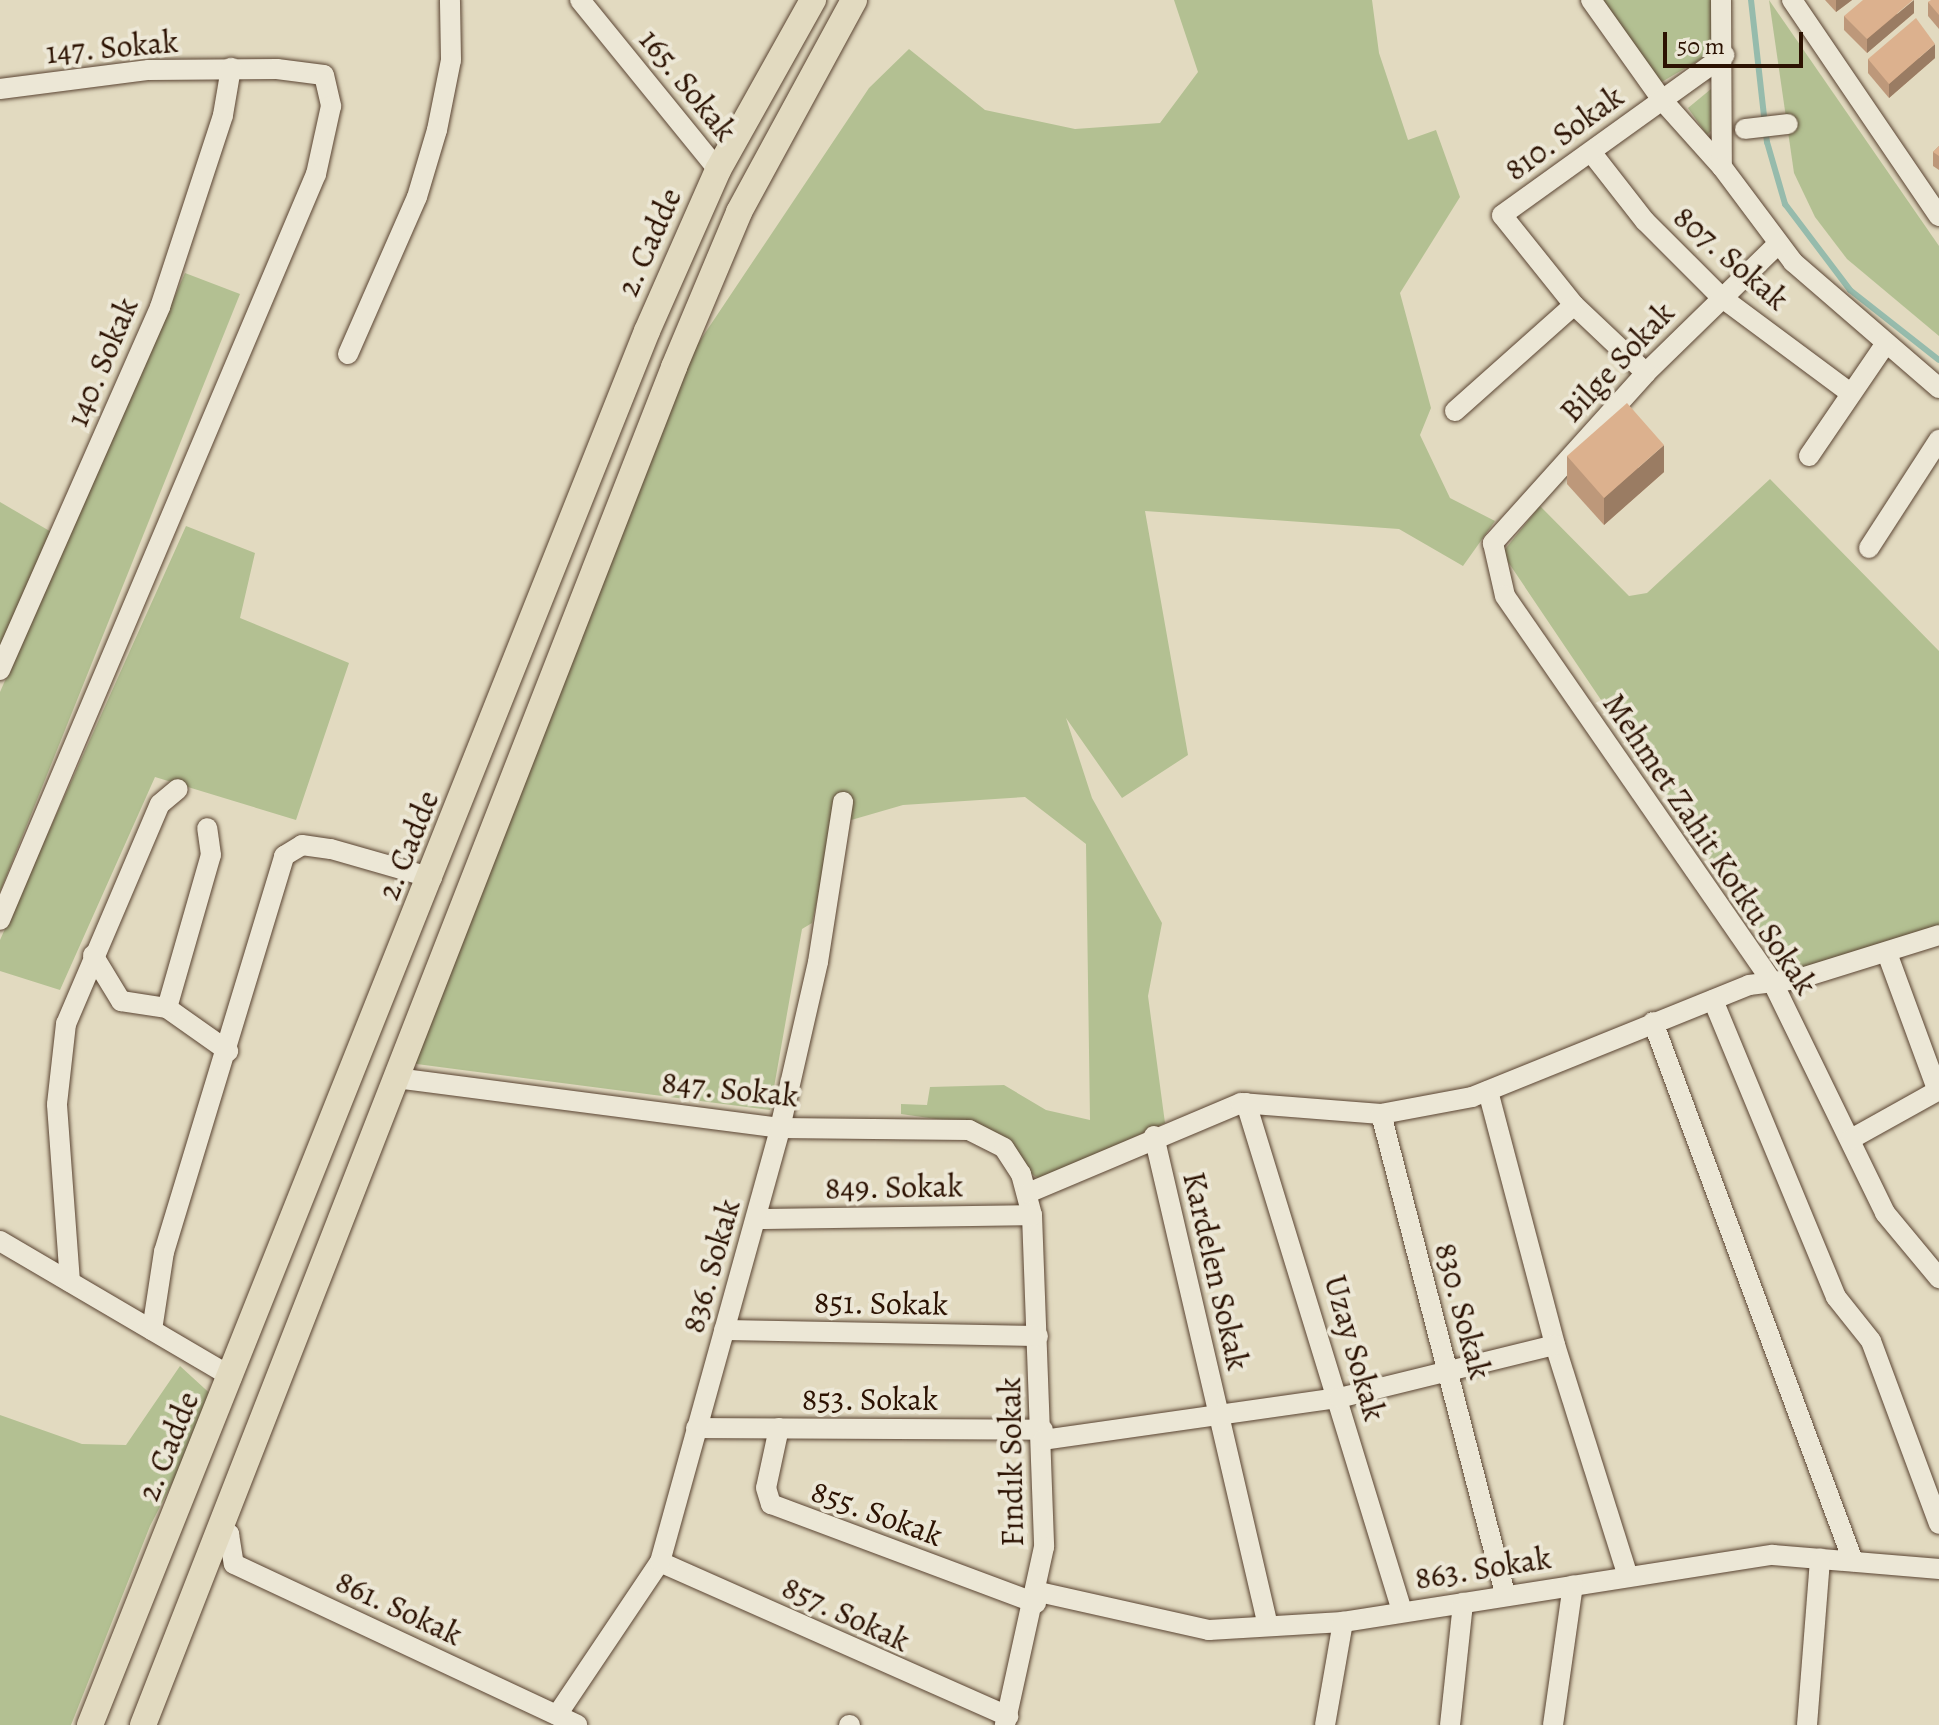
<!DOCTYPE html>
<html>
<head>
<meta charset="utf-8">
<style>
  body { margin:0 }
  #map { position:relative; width:1939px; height:1725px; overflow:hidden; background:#e2dac0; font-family:Alegreya,serif }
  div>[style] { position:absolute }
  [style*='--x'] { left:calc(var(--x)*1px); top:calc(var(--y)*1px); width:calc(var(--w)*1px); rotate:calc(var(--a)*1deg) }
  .green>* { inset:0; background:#b3c092 }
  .stream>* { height:6px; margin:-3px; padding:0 3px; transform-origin:3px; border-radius:3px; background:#96bbac }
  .roads { filter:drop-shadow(0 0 2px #5a4432) drop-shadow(0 0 2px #5a4432) }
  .minor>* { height:20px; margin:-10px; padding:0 10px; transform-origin:10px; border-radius:10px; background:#ece7d6 }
  .major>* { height:26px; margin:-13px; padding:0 13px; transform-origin:13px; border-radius:13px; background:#e2dac0 }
  .wall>* { inset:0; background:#bd987a }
  .shaded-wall>* { inset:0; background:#9a7c63 }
  .building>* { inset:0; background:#dcb18e }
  span { translate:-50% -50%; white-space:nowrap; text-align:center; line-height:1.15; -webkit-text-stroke:8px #ece7d6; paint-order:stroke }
  .street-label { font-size:32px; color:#2c1202 }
  .scale { position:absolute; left:1663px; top:32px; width:140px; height:36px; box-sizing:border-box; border:4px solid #2c1202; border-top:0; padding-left:10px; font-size:24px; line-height:28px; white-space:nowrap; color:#2c1202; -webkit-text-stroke:6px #ece7d6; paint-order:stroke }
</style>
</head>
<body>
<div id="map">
  <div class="green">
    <i style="clip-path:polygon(1174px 0,1372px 0,1379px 53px,1408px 140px,1436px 130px,1460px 197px,1400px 293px,1431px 408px,1420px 435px,1450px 498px,1495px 521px,1463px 566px,1399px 529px,1145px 511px,1188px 755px,1122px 798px,1066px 718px,1092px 798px,1162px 923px,1148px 996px,1165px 1123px,1040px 1180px,964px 1123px,901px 1114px,901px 1104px,927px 1105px,930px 1087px,1004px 1085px,1046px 1110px,1090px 1120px,1086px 844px,1025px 797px,903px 805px,834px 825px,812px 923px,802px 929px,770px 1110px,409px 1063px,691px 354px,869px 88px,909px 49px,985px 110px,1075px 129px,1160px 123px,1198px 72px)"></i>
    <i style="clip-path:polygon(1599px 0,1712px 0,1716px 39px,1706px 56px,1660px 83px)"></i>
    <i style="clip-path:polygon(1769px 0,1939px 246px,1939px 336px,1847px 259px,1815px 217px,1794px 173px)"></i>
    <i style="clip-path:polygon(1711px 89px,1711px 131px,1707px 135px,1688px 108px)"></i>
    <i style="clip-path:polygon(185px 273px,240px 294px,0 892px,0 692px)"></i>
    <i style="clip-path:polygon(1770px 479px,1939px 651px,1939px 928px,1785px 973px,1502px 553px,1540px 506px,1629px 596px,1647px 593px)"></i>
    <i style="clip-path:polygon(0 502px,53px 533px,0 650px)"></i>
    <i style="clip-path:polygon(186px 526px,255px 553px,240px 618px,349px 663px,296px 820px,155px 777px,60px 990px,0 971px,0 940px)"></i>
    <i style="clip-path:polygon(180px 1366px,216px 1399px,150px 1526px,71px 1725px,0 1725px,0 1415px,82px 1444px,126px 1445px)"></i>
  </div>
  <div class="stream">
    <i style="--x:1751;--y:0;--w:143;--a:83.6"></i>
    <i style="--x:1767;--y:142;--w:65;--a:73.8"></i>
    <i style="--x:1785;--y:204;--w:108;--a:52.9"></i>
    <i style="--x:1850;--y:290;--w:113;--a:38.2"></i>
  </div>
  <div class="roads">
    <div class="minor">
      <i style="--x:580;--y:0;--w:219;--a:50.9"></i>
      <i style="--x:1591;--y:0;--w:123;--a:54.6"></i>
      <i style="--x:1662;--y:100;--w:90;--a:48.2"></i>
      <i style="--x:1721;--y:0;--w:167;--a:89.7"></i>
      <i style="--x:1722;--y:167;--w:119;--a:53.2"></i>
      <i style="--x:1793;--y:262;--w:193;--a:40.8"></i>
      <i style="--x:1792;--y:0;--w:261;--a:55.8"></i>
      <i style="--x:0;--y:89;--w:150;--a:-7.3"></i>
      <i style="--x:149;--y:70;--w:128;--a:-0.4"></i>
      <i style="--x:277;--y:69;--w:47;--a:7.3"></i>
      <i style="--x:324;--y:75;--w:32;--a:77"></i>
      <i style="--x:331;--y:106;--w:70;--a:102.4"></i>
      <i style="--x:316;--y:174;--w:810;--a:112.96"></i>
      <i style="--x:1745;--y:129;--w:43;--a:-6.6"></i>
      <i style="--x:1591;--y:152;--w:88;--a:52"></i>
      <i style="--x:1645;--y:221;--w:107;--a:45"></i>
      <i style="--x:1721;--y:297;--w:159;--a:36.6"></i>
      <i style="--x:1778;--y:244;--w:185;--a:135.7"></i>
      <i style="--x:1646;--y:373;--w:229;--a:132"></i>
      <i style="--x:1493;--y:543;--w:54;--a:77.2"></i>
      <i style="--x:1505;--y:596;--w:471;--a:55.3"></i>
      <i style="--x:1773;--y:983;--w:256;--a:64"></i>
      <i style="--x:1885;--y:1213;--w:85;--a:50.3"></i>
      <i style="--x:348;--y:354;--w:171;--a:-66.3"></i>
      <i style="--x:417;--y:197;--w:70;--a:-73.4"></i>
      <i style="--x:437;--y:130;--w:71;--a:-78.7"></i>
      <i style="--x:451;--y:60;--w:60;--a:-91"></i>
      <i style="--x:1646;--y:373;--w:99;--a:-136.6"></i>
      <i style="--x:1574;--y:305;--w:115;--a:-128.7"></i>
      <i style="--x:1502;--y:215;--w:274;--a:-35.7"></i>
      <i style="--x:1455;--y:411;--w:159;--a:-41.7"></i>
      <i style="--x:1809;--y:456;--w:133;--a:-55.7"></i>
      <i style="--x:1869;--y:548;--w:129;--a:-57.1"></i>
      <i style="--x:0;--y:670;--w:397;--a:-66.2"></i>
      <i style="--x:160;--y:307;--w:202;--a:-71.8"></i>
      <i style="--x:223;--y:115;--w:48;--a:-80.3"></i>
      <i style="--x:1887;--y:953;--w:142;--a:69.8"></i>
      <i style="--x:93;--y:955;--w:54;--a:58.7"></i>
      <i style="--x:121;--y:1001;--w:47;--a:8.7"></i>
      <i style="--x:167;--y:1008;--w:75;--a:35.2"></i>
      <i style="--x:1713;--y:1000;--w:321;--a:67.5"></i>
      <i style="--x:1836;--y:1297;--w:56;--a:51.5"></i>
      <i style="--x:1871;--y:1341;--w:195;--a:69.6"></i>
      <i style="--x:167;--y:1008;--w:159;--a:-74"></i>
      <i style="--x:211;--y:855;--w:27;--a:-98"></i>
      <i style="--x:1653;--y:1022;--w:575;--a:69.64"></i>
      <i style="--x:396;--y:1078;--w:387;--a:7.4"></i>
      <i style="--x:780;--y:1128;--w:189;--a:0.6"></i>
      <i style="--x:969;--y:1130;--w:39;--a:27"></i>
      <i style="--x:1004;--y:1148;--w:31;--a:57"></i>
      <i style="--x:1021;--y:1174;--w:42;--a:75"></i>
      <i style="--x:1032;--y:1215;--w:332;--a:87.9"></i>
      <i style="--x:1044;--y:1547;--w:182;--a:102.4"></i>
      <i style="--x:1488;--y:1091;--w:263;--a:75.2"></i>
      <i style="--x:1555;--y:1345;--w:240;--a:72.5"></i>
      <i style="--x:1246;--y:1103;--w:531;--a:72.93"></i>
      <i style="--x:1381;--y:1114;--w:93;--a:-10.6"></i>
      <i style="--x:1472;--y:1097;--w:299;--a:-22"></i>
      <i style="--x:1749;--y:985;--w:49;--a:-7"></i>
      <i style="--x:1798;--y:979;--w:148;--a:-17.3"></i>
      <i style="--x:1154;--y:1136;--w:503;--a:76.9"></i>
      <i style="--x:1851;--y:1139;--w:101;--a:-29.1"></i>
      <i style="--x:1028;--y:1193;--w:231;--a:-22.9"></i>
      <i style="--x:1241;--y:1103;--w:140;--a:4.5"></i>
      <i style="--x:1381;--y:1114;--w:497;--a:75.5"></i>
      <i style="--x:757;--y:1219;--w:275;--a:-0.8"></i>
      <i style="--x:0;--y:1241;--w:269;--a:30.4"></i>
      <i style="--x:70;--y:1282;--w:178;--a:-94.2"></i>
      <i style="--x:57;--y:1104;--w:81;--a:-83.6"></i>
      <i style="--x:66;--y:1024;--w:239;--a:-66.9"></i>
      <i style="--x:160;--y:804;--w:23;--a:-40"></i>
      <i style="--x:152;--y:1330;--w:79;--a:-81.3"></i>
      <i style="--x:164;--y:1252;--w:414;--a:-73.1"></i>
      <i style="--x:284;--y:856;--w:21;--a:-31"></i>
      <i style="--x:302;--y:845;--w:29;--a:8"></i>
      <i style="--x:331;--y:849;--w:105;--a:16"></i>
      <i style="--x:724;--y:1330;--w:314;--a:1.1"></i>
      <i style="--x:696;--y:1428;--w:347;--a:0.3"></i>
      <i style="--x:779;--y:1428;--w:61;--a:102.2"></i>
      <i style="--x:766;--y:1488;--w:17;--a:73"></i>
      <i style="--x:771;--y:1504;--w:283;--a:20.5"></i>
      <i style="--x:1043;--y:1440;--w:299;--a:-8.1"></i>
      <i style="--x:1339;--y:1398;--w:222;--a:-13.8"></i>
      <i style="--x:219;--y:1528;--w:12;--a:31"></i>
      <i style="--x:229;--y:1534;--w:30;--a:81"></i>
      <i style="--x:234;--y:1564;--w:379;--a:25.1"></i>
      <i style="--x:660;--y:1562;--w:381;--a:23.9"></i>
      <i style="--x:1039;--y:1592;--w:174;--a:12.6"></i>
      <i style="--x:1209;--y:1630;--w:134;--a:-3.4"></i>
      <i style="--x:1343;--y:1622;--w:435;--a:-8.9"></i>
      <i style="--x:1773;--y:1555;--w:167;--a:4.8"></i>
      <i style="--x:557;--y:1715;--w:184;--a:-56.1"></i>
      <i style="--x:660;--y:1562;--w:450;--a:-74.5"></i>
      <i style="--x:780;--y:1128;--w:170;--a:-77.1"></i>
      <i style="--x:818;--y:962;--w:162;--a:-81.1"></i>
      <i style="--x:849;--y:1725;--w:1;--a:0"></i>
      <i style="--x:1325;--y:1725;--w:105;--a:-80.1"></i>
      <i style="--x:1450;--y:1725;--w:123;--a:-83.9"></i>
      <i style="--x:1553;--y:1725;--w:141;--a:-81.9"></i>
      <i style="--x:1807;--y:1725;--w:167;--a:-85.5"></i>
    </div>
    <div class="major">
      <i style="--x:90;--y:1725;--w:1501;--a:-68.22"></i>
      <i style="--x:647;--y:331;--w:176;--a:-66.2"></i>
      <i style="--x:718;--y:170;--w:195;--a:-60.8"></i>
      <i style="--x:143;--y:1725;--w:1458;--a:-68.64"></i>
      <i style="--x:674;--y:367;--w:168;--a:-67.2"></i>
      <i style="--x:739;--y:212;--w:241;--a:-61.5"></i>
    </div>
  </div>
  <div class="wall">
    <i style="clip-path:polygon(1825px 0,1852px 0,1836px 12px)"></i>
    <i style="clip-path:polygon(1939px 0,1939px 29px,1928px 16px,1928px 2px)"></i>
    <i style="clip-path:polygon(1914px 13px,1867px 53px,1844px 30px,1844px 16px)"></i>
    <i style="clip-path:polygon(1935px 58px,1889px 98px,1868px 73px,1868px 59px)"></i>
    <i style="clip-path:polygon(1939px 146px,1939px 170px,1933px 166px,1933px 152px)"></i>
    <i style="clip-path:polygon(1567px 456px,1664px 472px,1604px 525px,1567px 484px)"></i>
  </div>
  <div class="shaded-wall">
    <i style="clip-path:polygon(1836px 0,1852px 0,1836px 12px)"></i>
    <i style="clip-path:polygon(1914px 0,1914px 13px,1867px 53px,1867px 39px)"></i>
    <i style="clip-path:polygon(1935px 44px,1935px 58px,1889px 98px,1889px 84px)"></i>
    <i style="clip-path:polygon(1664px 445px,1664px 472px,1604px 525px,1604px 498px)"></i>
  </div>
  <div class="building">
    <i style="clip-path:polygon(1863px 0,1913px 0,1867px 39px,1844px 16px)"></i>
    <i style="clip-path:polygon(1931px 0,1939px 0,1939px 15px,1928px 2px)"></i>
    <i style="clip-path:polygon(1916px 18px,1935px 44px,1889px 84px,1868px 59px)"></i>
    <i style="clip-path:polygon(1939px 146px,1939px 156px,1933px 152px)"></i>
    <i style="clip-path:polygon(1627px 403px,1664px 445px,1604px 498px,1567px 456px)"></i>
  </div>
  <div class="street-label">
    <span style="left:112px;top:47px;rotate:-5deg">147. Sokak</span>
    <span style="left:688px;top:85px;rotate:51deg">165. Sokak</span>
    <span style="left:1564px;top:133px;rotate:-36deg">810. Sokak</span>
    <span style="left:649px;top:242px;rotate:-66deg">2. Cadde</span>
    <span style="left:1731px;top:258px;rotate:41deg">807. Sokak</span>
    <span style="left:102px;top:362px;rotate:-67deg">140. Sokak</span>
    <span style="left:1617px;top:362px;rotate:-47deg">Bilge Sokak</span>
    <span style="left:1710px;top:844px;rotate:56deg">Mehmet Zahit Kotku Sokak</span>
    <span style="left:408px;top:845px;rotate:-68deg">2. Cadde</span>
    <span style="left:730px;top:1089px;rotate:6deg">847. Sokak</span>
    <span style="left:894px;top:1187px;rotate:-1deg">849. Sokak</span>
    <span style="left:711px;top:1266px;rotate:-74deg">836. Sokak</span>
    <span style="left:1216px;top:1271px;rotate:77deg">Kardelen Sokak</span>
    <span style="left:881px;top:1303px;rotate:1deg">851. Sokak</span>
    <span style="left:1463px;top:1311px;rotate:75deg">830. Sokak</span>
    <span style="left:1355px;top:1348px;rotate:74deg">Uzay Sokak</span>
    <span style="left:870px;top:1399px">853. Sokak</span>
    <span style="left:168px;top:1446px;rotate:-68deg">2. Cadde</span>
    <span style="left:1011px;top:1462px;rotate:-91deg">Fındık Sokak</span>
    <span style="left:877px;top:1513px;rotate:20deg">855. Sokak</span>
    <span style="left:1483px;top:1568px;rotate:-9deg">863. Sokak</span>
    <span style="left:399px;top:1608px;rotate:25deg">861. Sokak</span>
    <span style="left:846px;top:1614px;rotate:25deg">857. Sokak</span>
  </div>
  <div class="scale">50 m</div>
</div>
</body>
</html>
